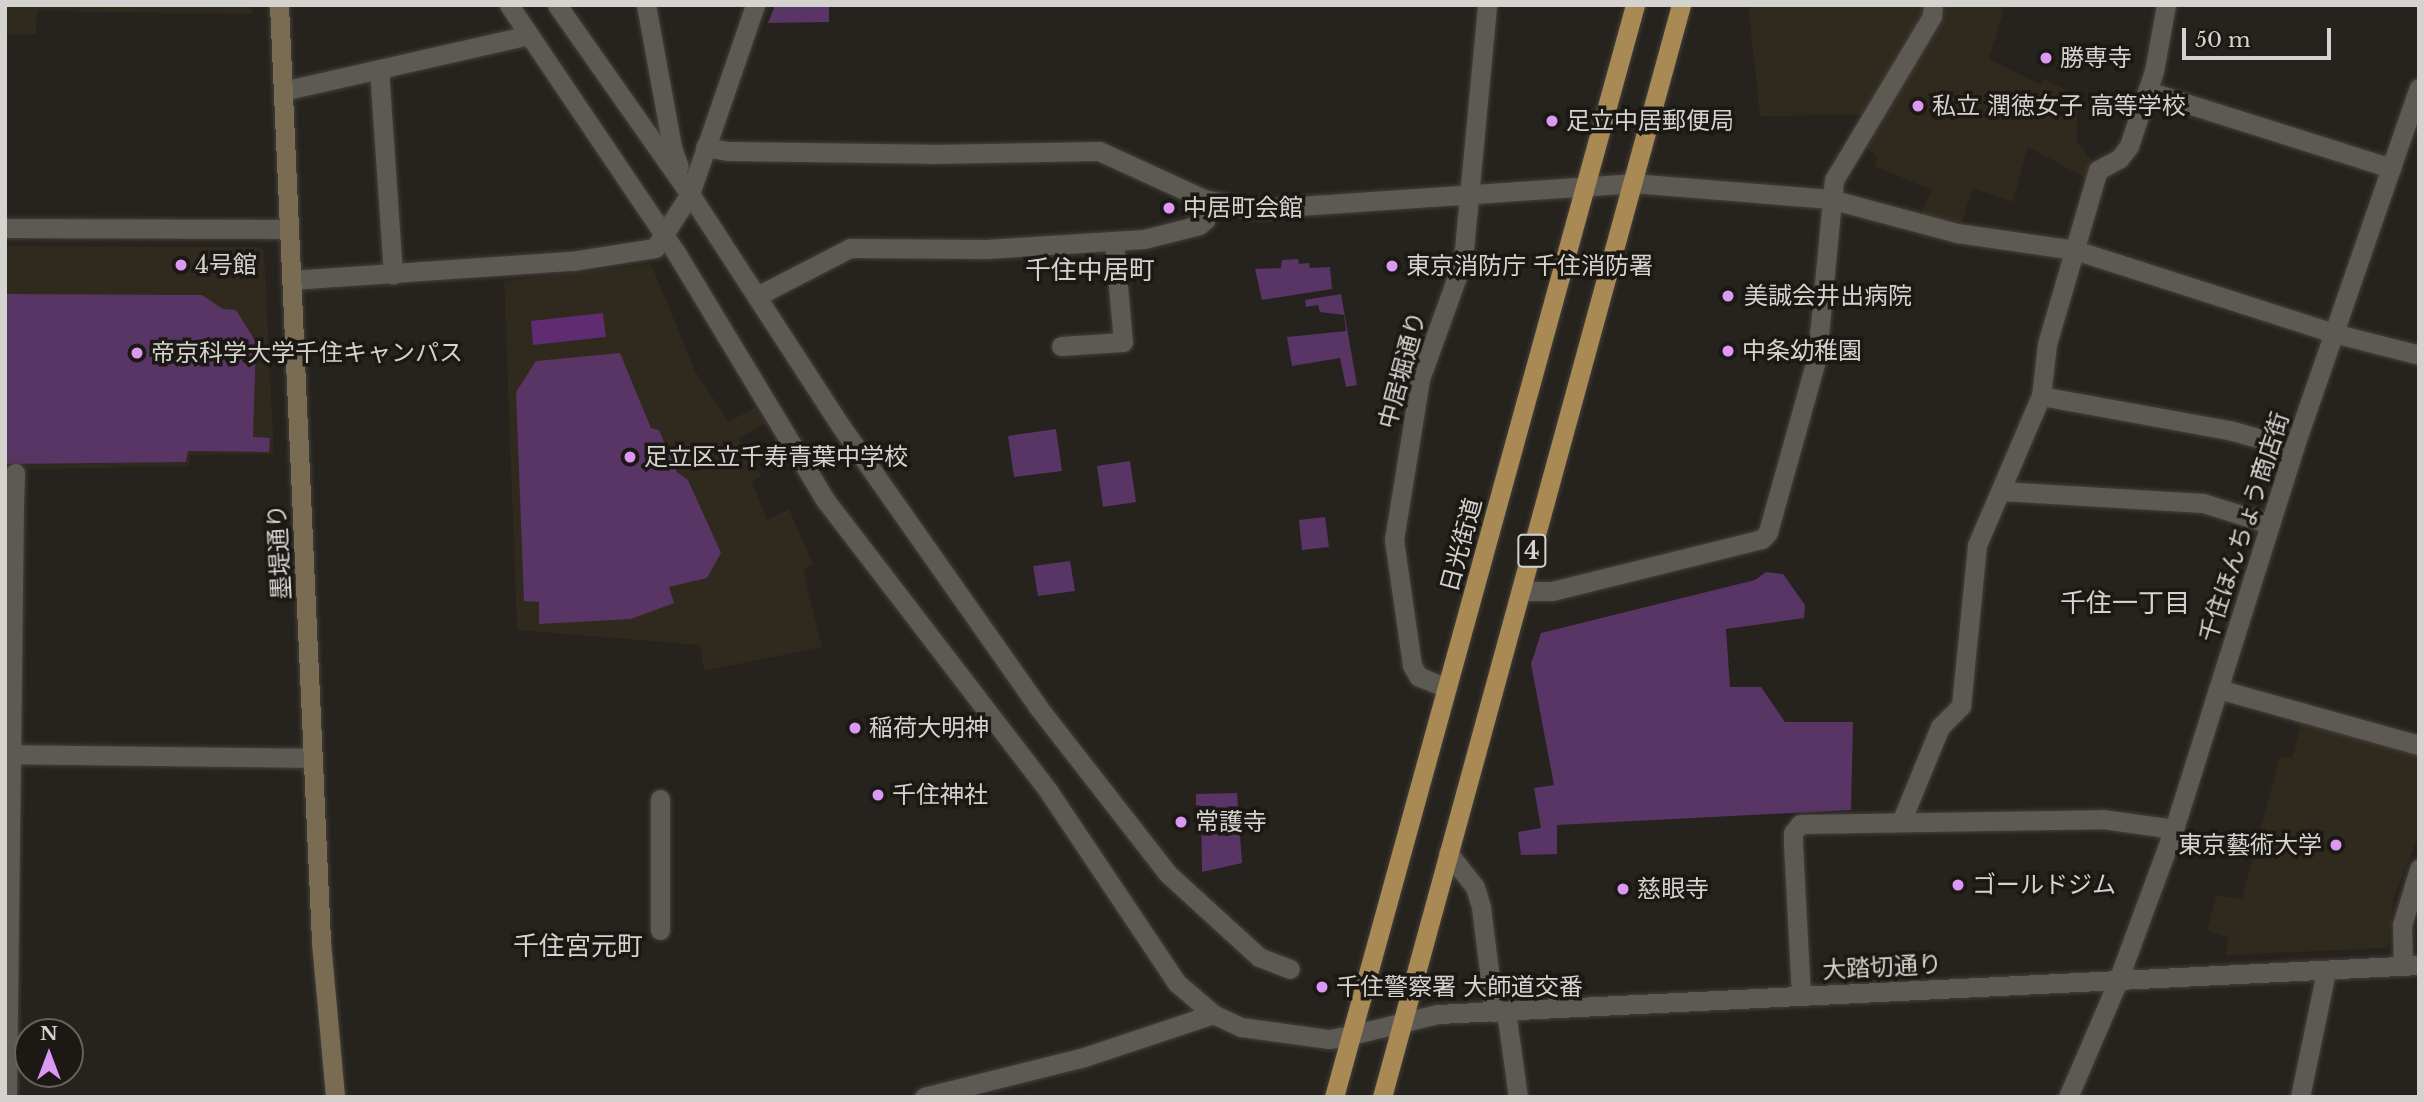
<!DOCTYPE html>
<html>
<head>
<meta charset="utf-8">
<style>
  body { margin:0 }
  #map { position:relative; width:2424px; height:1102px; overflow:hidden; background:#26221d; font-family:"Libre Baskerville","Noto Sans JP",serif }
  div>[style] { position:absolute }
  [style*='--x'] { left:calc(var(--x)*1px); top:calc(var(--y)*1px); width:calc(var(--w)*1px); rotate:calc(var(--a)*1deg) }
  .built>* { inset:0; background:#30291e }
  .green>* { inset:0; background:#583564 }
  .water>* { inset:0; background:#5f2c71 }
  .roads { filter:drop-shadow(0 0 2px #42403b) drop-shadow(0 0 2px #42403b) }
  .minor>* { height:19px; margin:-9.5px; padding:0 9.5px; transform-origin:9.5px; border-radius:9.5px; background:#5d5953 }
  .tertiary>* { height:19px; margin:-9.5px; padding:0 9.5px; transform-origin:9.5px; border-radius:9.5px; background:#5d5953 }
  .secondary>* { height:19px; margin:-9.5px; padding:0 9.5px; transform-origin:9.5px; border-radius:9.5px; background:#7a6b53 }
  .trunk>* { height:19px; margin:-9.5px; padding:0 9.5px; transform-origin:9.5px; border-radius:9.5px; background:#a98a54 }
  .dots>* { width:19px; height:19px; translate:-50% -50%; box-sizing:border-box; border:4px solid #1c1914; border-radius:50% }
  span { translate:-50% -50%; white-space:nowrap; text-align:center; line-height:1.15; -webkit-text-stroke:7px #1c1914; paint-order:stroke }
  .shield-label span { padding:2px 5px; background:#1c1914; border:2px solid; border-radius:5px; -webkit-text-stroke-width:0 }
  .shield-label { font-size:23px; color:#d5d3cf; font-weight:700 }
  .poi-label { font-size:24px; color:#d5d3cf }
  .left { translate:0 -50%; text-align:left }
  .right { translate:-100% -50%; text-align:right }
  .street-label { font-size:24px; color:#d5d3cf }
  .neighbourhood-label { font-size:26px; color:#d5d3cf }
  .frame { position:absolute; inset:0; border:7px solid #d5d3cf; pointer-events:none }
  .north { position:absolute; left:14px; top:1018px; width:70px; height:70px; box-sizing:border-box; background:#1c1914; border:2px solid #66635f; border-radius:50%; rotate:0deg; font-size:19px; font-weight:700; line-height:28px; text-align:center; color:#d5d3cf }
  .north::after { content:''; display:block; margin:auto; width:24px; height:32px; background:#dc99f4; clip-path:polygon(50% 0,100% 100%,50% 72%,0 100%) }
  .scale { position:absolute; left:2182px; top:28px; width:149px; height:32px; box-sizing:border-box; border:4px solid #d5d3cf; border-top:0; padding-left:9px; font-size:21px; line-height:24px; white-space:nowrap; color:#d5d3cf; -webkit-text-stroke:5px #1c1914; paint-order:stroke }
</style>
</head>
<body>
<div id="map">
  <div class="built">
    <i style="clip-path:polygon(5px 5px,251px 5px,252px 14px,37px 11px,36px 34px,5px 35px)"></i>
    <i style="clip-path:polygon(1748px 5px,2005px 5px,1989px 59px,2041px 85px,2045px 79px,2077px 96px,2077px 142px,2094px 163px,2088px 179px,2028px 147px,2013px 202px,1972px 188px,1962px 223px,1921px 215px,1931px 190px,1875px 166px,1878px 157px,1862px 146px,1876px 123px,1861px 115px,1760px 116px)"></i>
    <i style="clip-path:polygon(5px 246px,259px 247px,264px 251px,274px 454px,191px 455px,189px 466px,5px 470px)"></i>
    <i style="clip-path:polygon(651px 264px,695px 371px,729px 422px,755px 407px,766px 423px,738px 439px,761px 476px,752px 482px,767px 520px,789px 509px,813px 565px,803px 569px,822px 647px,704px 671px,700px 645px,517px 630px,504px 281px)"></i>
    <i style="clip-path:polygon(2302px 719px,2419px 751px,2419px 835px,2393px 900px,2388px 948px,2226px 955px,2228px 937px,2207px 931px,2216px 895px,2242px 899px,2280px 756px,2292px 758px)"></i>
  </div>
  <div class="green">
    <i style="clip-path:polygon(775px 5px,829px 5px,829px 22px,768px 23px)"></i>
    <i style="clip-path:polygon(1298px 259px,1299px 264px,1309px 263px,1310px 268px,1330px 267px,1332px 289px,1262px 300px,1255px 269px,1281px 268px,1282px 260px)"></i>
    <i style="clip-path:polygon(5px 294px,202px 295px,223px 309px,236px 310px,256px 342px,253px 437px,270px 438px,269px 452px,188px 451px,186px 462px,5px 464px)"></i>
    <i style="clip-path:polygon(1341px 294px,1357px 385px,1346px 387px,1340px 358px,1292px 366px,1287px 337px,1346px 331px,1344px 315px,1320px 312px,1318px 305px,1306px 307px,1305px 300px)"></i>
    <i style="clip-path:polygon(620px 353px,651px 428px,659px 430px,677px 472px,688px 480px,721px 553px,707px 578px,669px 587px,674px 603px,631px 619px,539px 624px,539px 602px,524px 601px,516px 392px,536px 361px)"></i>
    <i style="clip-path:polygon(1056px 429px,1062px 471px,1014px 477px,1008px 436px)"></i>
    <i style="clip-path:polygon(1130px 461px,1136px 502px,1103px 507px,1097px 466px)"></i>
    <i style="clip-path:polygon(1325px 517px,1329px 547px,1302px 550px,1299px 520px)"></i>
    <i style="clip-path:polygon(1070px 561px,1075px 591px,1038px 596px,1033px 566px)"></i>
    <i style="clip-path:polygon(1766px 572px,1783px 574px,1805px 605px,1804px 618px,1726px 629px,1730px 687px,1761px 687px,1785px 722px,1853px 722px,1851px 810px,1557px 825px,1557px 854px,1521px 855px,1518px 832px,1541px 828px,1534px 788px,1554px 785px,1531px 664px,1541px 633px,1755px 580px)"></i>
    <i style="clip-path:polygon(1237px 793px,1242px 863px,1202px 872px,1201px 806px,1196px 805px,1196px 794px)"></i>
  </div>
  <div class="water">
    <i style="clip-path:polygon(603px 313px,606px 337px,533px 345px,531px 321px)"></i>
  </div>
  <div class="roads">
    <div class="minor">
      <i style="--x:509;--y:5;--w:297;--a:56"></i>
      <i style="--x:675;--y:251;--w:292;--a:58.9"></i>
      <i style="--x:826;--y:501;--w:367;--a:52.5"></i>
      <i style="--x:1049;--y:792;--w:230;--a:56.2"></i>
      <i style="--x:1177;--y:983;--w:48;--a:40.7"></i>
      <i style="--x:1213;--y:1014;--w:31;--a:25"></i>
      <i style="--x:1241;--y:1027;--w:89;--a:7.8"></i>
      <i style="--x:1329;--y:1039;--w:22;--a:-10"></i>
      <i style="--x:557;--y:5;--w:231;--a:54.9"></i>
      <i style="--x:690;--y:194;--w:275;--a:57"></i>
      <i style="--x:840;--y:425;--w:345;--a:54.9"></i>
      <i style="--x:1038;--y:707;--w:210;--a:52.1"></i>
      <i style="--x:1167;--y:873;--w:125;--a:42.4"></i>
      <i style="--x:1259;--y:957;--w:33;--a:21"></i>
      <i style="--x:646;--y:5;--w:144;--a:79.6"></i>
      <i style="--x:672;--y:147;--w:21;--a:71"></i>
      <i style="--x:379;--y:69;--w:206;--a:86.1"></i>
      <i style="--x:283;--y:91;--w:252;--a:-12.8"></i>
      <i style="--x:2147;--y:91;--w:256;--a:17.5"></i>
      <i style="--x:5;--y:228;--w:284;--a:0.2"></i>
      <i style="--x:757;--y:296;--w:105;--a:-27.3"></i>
      <i style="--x:850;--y:248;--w:136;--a:0.4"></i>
      <i style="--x:986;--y:249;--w:158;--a:-3.6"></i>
      <i style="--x:1144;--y:239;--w:57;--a:-14.3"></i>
      <i style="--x:1199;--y:225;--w:8;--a:-40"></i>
      <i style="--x:1205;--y:220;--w:21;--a:-93"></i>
      <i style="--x:2333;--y:333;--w:89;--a:14.3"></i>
      <i style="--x:1061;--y:346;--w:62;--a:-3.7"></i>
      <i style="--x:1123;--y:342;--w:101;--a:-95.1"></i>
      <i style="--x:2041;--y:396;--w:191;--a:10.3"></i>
      <i style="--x:2229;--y:430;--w:67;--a:15.5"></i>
      <i style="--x:2001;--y:491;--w:202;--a:3.4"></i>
      <i style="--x:2203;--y:503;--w:70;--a:17.4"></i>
      <i style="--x:5;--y:505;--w:9;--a:0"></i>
      <i style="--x:14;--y:505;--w:592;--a:90.68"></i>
      <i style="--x:14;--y:505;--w:32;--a:-88"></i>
      <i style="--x:1521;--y:591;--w:31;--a:0"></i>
      <i style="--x:1552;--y:591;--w:216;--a:-13.9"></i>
      <i style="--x:1762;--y:539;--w:9;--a:-49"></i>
      <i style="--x:1768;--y:532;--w:183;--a:-74.4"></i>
      <i style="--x:1817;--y:356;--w:177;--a:-84.5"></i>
      <i style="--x:1834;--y:180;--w:191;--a:-59.1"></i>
      <i style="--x:1932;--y:16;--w:11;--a:-85"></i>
      <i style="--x:1447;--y:688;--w:31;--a:-158"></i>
      <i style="--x:1418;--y:676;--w:13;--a:-119"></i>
      <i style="--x:1412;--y:665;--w:126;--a:-98.2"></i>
      <i style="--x:1394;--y:540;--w:163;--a:-80.8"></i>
      <i style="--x:1420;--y:379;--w:127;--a:-70.1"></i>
      <i style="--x:1463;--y:260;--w:256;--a:-84.6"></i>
      <i style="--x:2218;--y:689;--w:209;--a:15.6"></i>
      <i style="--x:660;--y:799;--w:131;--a:90"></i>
      <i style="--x:1901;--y:822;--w:103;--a:-67.7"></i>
      <i style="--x:1940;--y:727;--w:30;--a:-45"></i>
      <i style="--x:1961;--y:706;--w:162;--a:-84.3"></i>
      <i style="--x:1977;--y:545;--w:162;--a:-66.8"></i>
      <i style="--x:2041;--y:396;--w:52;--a:-83.4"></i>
      <i style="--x:2047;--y:344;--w:181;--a:-73.7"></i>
      <i style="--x:2098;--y:170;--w:24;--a:-28"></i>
      <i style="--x:2119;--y:159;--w:16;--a:-52"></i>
      <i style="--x:2129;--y:146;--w:79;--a:-71.6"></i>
      <i style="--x:2154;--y:71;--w:67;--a:-79.7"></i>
      <i style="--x:1448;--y:853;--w:43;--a:51.5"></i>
      <i style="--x:1475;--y:887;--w:21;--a:73"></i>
      <i style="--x:1481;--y:907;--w:106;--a:82.9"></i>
      <i style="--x:2403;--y:966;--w:41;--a:-91.4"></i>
      <i style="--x:2402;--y:925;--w:59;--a:-73.1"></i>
      <i style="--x:1801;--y:996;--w:151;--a:-93"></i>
      <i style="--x:1793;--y:845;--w:12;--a:-90"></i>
      <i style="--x:1793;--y:833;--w:11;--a:-52"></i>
      <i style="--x:1800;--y:824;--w:302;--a:-0.9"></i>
      <i style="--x:2102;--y:819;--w:73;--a:7.9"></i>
      <i style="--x:1506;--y:1011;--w:87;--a:82.1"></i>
      <i style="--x:924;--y:1097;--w:162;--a:-14"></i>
      <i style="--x:1081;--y:1058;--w:139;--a:-18.4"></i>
      <i style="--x:2068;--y:1097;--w:124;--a:-66.7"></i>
      <i style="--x:2117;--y:983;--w:164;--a:-69.7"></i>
      <i style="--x:2174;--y:829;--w:399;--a:-72.5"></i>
      <i style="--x:2294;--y:448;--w:381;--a:-70.9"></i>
      <i style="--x:2300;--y:1097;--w:129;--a:-78.3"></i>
    </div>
    <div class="tertiary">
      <i style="--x:705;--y:147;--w:23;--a:10"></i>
      <i style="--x:728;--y:151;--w:203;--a:0.8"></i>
      <i style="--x:931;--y:154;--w:168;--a:-1"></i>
      <i style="--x:1099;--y:151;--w:115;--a:24.6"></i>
      <i style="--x:1204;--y:199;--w:52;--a:11.1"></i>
      <i style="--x:1255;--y:209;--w:378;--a:-3.9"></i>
      <i style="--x:1632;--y:183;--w:199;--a:4.6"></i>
      <i style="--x:1830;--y:199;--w:131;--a:15"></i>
      <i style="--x:1957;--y:233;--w:119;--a:8.2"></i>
      <i style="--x:2075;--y:250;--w:271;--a:17.8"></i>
      <i style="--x:291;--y:280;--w:282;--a:-3.9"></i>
      <i style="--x:572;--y:261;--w:84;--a:-8.9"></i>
      <i style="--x:655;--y:248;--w:64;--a:-57.1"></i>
      <i style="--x:690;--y:194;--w:200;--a:-71"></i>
      <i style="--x:5;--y:754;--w:308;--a:0.7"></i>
      <i style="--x:1351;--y:1035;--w:89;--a:-13.6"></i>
      <i style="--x:1438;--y:1014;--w:982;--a:-2.86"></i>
    </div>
    <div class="secondary">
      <i style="--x:279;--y:5;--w:938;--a:87.43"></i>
      <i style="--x:321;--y:942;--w:156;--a:84.8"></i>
    </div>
    <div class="trunk">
      <i style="--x:1334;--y:1097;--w:1133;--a:-74.59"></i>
      <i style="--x:1382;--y:1097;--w:1132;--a:-74.69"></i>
    </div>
  </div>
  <div class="dots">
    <i style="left:2046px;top:58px;background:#dc99f4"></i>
    <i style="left:1918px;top:106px;background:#dc99f4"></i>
    <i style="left:1552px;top:121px;background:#dc99f4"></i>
    <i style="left:1169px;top:208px;background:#dc99f4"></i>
    <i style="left:181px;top:265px;background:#dc99f4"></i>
    <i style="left:1392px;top:266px;background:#dc99f4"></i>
    <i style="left:1728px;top:296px;background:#dc99f4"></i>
    <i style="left:1728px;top:351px;background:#dc99f4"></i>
    <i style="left:137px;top:353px;background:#dc99f4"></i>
    <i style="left:630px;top:457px;background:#dc99f4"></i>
    <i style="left:855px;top:728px;background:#dc99f4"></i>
    <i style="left:878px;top:795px;background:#dc99f4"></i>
    <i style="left:1181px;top:822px;background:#dc99f4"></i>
    <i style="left:2336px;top:845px;background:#dc99f4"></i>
    <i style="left:1958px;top:885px;background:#dc99f4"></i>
    <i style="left:1623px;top:889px;background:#dc99f4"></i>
    <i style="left:1322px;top:987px;background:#dc99f4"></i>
  </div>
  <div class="shield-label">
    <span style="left:1532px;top:551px">4</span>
  </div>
  <div class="poi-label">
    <span class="left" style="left:2060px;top:58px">勝専寺</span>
    <span class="left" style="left:1932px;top:106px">私立 潤徳女子 高等学校</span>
    <span class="left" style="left:1566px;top:121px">足立中居郵便局</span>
    <span class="left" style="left:1183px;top:208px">中居町会館</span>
    <span class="left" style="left:195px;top:265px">4号館</span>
    <span class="left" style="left:1406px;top:266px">東京消防庁 千住消防署</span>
    <span class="left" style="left:1744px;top:296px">美誠会井出病院</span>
    <span class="left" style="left:1742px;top:351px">中条幼稚園</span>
    <span class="left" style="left:151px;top:353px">帝京科学大学千住キャンパス</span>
    <span class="left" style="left:644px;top:457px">足立区立千寿青葉中学校</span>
    <span class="left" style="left:869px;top:728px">稲荷大明神</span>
    <span class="left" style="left:892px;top:795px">千住神社</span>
    <span class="left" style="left:1195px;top:822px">常護寺</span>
    <span class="right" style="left:2322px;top:845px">東京藝術大学</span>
    <span class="left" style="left:1972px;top:885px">ゴールドジム</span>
    <span class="left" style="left:1637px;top:889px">慈眼寺</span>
    <span class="left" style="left:1336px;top:987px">千住警察署 大師道交番</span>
  </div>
  <div class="street-label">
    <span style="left:1402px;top:370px;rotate:-75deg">中居堀通り</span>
    <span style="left:2244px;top:527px;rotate:-72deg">千住ほんちょう商店街</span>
    <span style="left:1461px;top:545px;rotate:-75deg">日光街道</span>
    <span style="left:279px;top:552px;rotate:-93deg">墨堤通り</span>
    <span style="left:1882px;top:967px;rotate:-3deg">大踏切通り</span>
  </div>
  <div class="neighbourhood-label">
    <span style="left:1090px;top:271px">千住中居町</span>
    <span style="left:2125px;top:604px">千住一丁目</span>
    <span style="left:578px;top:947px">千住宮元町</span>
  </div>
  <div class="frame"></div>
  <div class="north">N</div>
  <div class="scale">50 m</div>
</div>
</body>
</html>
